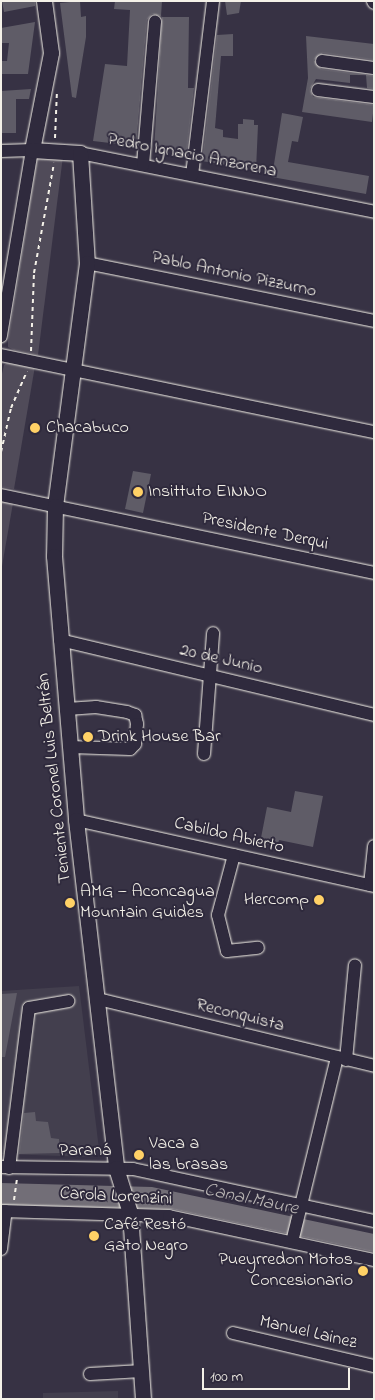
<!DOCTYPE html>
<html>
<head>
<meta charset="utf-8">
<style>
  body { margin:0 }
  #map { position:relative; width:375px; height:1400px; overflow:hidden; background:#373244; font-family:"Indie Flower",sans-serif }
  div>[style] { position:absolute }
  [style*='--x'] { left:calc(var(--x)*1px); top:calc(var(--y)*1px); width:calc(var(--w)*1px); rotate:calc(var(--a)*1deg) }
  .built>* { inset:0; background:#433f4e }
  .green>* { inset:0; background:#504b59 }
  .water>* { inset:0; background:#726e77 }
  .building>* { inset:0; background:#5f5c67 }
  .path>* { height:2px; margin-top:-1px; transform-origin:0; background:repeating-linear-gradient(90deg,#f4f1e8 0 4px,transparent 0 8px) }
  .roads { filter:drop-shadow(0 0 1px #f4f1e8) drop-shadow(0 0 1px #f4f1e8) }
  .minor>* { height:12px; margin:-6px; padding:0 6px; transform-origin:6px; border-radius:6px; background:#2f2a3d }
  .major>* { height:15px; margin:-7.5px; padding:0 7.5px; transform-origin:7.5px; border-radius:7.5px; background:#2f2a3d }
  .dots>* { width:14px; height:14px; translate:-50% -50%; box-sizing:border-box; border:2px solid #2f2a3d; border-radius:50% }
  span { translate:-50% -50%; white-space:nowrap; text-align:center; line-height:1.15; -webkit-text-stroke:4px #2f2a3d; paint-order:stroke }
  .street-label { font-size:18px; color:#f4f1e8 }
  .poi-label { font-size:18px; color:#f4f1e8 }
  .left { translate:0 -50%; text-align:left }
  .right { translate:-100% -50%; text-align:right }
  .water-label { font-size:19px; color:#bab6b5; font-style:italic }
  .frame { position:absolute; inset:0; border:2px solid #f4f1e8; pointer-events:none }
  .scale { position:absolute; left:202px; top:1368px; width:148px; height:22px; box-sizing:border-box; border:2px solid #f4f1e8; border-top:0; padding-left:6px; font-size:15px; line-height:18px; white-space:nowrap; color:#f4f1e8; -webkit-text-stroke:4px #2f2a3d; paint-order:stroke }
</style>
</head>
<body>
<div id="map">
  <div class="built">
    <i style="clip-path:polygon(79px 986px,99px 1149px,92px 1157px,1px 1154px,1px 991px)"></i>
    <i style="clip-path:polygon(118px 1391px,118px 1399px,43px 1399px,43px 1393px)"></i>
  </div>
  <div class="green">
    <i style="clip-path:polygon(63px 156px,38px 355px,14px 350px,8px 347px,8px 341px,37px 161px,40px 157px)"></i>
    <i style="clip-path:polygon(8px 362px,35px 366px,14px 489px,1px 487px,1px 378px,4px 365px)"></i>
    <i style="clip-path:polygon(1px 501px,13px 503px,1px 572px)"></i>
  </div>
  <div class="water">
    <i style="clip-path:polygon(1px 1183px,152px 1187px,374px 1234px,374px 1252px,172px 1209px,1px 1205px)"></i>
  </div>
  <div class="building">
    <i style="clip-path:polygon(2px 1px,35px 1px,35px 6px,4px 12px)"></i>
    <i style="clip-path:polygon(80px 1px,81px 17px,86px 16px,86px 37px,76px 98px,72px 97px,60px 3px)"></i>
    <i style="clip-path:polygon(115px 1px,162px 1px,161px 16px,152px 14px,147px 20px,136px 146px,93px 141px,105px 64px,127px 66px,130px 10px,114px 9px)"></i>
    <i style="clip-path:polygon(225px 1px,241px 1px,239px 13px,227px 15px)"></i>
    <i style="clip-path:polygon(162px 17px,189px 17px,188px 88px,194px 88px,186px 159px,171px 156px,171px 150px,154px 150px)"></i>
    <i style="clip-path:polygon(35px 22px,28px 74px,1px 74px,1px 61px,7px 61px,9px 43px,1px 43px,1px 28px)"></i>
    <i style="clip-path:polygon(233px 34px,233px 56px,221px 56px,215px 128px,223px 130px,223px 137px,238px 139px,238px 124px,243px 124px,243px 119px,254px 120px,254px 125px,258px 125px,256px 170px,247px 170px,247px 163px,232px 162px,232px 166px,202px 161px,217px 35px)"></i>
    <i style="clip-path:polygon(306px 36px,374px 44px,374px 60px,323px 53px,314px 60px,321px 69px,374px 76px,374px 89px,367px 88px,366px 75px,350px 75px,350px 83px,316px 79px,310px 89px,313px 97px,374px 105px,372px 122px,302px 112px,308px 78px)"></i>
    <i style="clip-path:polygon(31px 89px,29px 99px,16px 99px,16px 133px,1px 133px,1px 91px)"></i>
    <i style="clip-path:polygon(282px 113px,303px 117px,298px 142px,292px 141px,288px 162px,369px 176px,366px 194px,272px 177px)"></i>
    <i style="clip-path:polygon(133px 471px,151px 474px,143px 513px,125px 509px)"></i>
    <i style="clip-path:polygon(295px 791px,323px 796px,313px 847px,279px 840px,278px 846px,260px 843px,267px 807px,291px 812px)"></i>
    <i style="clip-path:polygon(17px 993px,5px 1057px,1px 1057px,1px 994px)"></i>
    <i style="clip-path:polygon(35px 1112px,36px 1121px,48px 1122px,51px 1138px,59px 1139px,60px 1153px,19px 1154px,24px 1113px)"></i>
  </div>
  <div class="path">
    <i style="--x:55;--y:138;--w:47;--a:-87.6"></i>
    <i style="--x:31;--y:351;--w:78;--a:-87.8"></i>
    <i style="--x:34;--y:273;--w:112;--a:-79.7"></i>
    <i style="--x:1;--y:452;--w:45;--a:-77.2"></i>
    <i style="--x:11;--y:408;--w:40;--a:-66.6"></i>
    <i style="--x:14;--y:1200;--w:22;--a:-82"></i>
  </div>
  <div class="roads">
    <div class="minor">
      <i style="--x:373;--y:1;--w:2;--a:63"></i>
      <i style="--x:322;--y:61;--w:52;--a:7.7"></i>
      <i style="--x:318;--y:90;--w:56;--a:7.1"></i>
      <i style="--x:1;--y:151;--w:31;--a:-2"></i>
      <i style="--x:32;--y:150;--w:189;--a:99.5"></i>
      <i style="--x:80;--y:153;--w:300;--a:11.3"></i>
      <i style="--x:143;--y:165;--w:144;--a:-85.2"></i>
      <i style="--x:192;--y:175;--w:175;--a:-83.1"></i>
      <i style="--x:87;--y:263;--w:293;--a:11.4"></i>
      <i style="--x:1;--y:355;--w:381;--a:11.7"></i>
      <i style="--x:1;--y:495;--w:381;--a:11.8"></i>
      <i style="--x:60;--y:640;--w:323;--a:13.4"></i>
      <i style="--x:67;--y:709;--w:29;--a:-4"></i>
      <i style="--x:96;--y:707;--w:31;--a:9"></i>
      <i style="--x:127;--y:712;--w:9;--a:21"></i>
      <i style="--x:135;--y:715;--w:9;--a:77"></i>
      <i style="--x:137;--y:724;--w:20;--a:96"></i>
      <i style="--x:135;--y:744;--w:7;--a:135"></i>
      <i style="--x:130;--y:749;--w:60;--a:-178.1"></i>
      <i style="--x:204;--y:754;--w:121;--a:-85.7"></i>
      <i style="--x:76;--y:820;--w:305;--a:12.5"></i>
      <i style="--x:234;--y:855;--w:62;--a:104.9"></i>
      <i style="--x:218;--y:915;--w:37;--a:76"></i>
      <i style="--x:227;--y:951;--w:31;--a:-6"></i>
      <i style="--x:370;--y:885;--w:39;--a:-84"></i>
      <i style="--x:98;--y:999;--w:284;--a:13.6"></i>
      <i style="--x:346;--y:1060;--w:95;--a:-84.6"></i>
      <i style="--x:1;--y:1167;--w:132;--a:0.9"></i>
      <i style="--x:133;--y:1169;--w:247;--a:12.2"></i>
      <i style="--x:9;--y:1168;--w:161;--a:-82.9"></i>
      <i style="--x:29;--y:1008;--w:40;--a:-10"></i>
      <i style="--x:1;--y:1211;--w:168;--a:1.7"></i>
      <i style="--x:169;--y:1216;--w:210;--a:12.1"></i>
      <i style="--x:292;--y:1242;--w:190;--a:-76.3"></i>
      <i style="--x:1;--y:1249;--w:38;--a:-83"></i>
      <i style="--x:233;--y:1333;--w:145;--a:13.2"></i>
      <i style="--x:90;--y:1374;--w:52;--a:-3.3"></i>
    </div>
    <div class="major">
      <i style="--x:44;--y:1;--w:52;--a:82.3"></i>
      <i style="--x:51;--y:53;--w:99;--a:101.1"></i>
      <i style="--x:32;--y:150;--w:48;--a:3.6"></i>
      <i style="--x:80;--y:153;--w:110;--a:86.4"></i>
      <i style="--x:87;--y:263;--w:245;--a:97.5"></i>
      <i style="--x:55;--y:506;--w:50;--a:91.1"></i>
      <i style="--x:54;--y:556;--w:265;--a:85.2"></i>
      <i style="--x:76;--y:820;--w:350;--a:83.4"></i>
      <i style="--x:116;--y:1168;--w:47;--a:72.7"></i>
      <i style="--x:130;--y:1213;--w:186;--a:86"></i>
    </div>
  </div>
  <div class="dots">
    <i style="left:35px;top:428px;background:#ffd166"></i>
    <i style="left:138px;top:492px;background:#ffd166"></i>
    <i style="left:88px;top:737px;background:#ffd166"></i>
    <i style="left:319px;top:900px;background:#ffd166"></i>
    <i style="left:70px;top:903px;background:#ffd166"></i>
    <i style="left:139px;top:1155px;background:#ffd166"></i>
    <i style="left:94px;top:1236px;background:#ffd166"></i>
    <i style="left:363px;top:1271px;background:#ffd166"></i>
  </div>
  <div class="street-label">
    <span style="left:192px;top:156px;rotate:11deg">Pedro Ignacio Anzorena</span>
    <span style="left:234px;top:275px;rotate:12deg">Pablo Antonio Pizzurno</span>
    <span style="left:265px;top:532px;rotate:12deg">Presidente Derqui</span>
    <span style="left:221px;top:660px;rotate:13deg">20 de Junio</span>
    <span style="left:55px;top:778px;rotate:-96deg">Teniente Coronel Luis Beltrán</span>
    <span style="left:229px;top:836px;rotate:13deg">Cabildo Abierto</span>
    <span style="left:240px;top:1016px;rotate:14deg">Reconquista</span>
    <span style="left:85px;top:1151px">Paraná</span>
    <span style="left:116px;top:1197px;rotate:3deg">Carola Lorenzini</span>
    <span style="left:308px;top:1333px;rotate:13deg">Manuel Lainez</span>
  </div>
  <div class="poi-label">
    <span class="left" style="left:46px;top:428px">Chacabuco</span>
    <span class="left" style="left:148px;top:492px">Insittuto EINNO</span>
    <span class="left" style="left:98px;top:737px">Drink House Bar</span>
    <span class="left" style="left:80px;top:903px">AMG — Aconcagua<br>Mountain Guides</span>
    <span class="right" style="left:309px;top:900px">Hercomp</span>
    <span class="left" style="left:149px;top:1155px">Vaca a<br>las brasas</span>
    <span class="left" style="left:104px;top:1236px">Café Restó<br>Gato Negro</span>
    <span class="right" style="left:353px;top:1271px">Pueyrredon Motos<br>Concesionario</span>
  </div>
  <div class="water-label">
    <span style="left:251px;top:1200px;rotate:12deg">Canal Maure</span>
  </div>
  <div class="frame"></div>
  <div class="scale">100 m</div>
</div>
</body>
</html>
